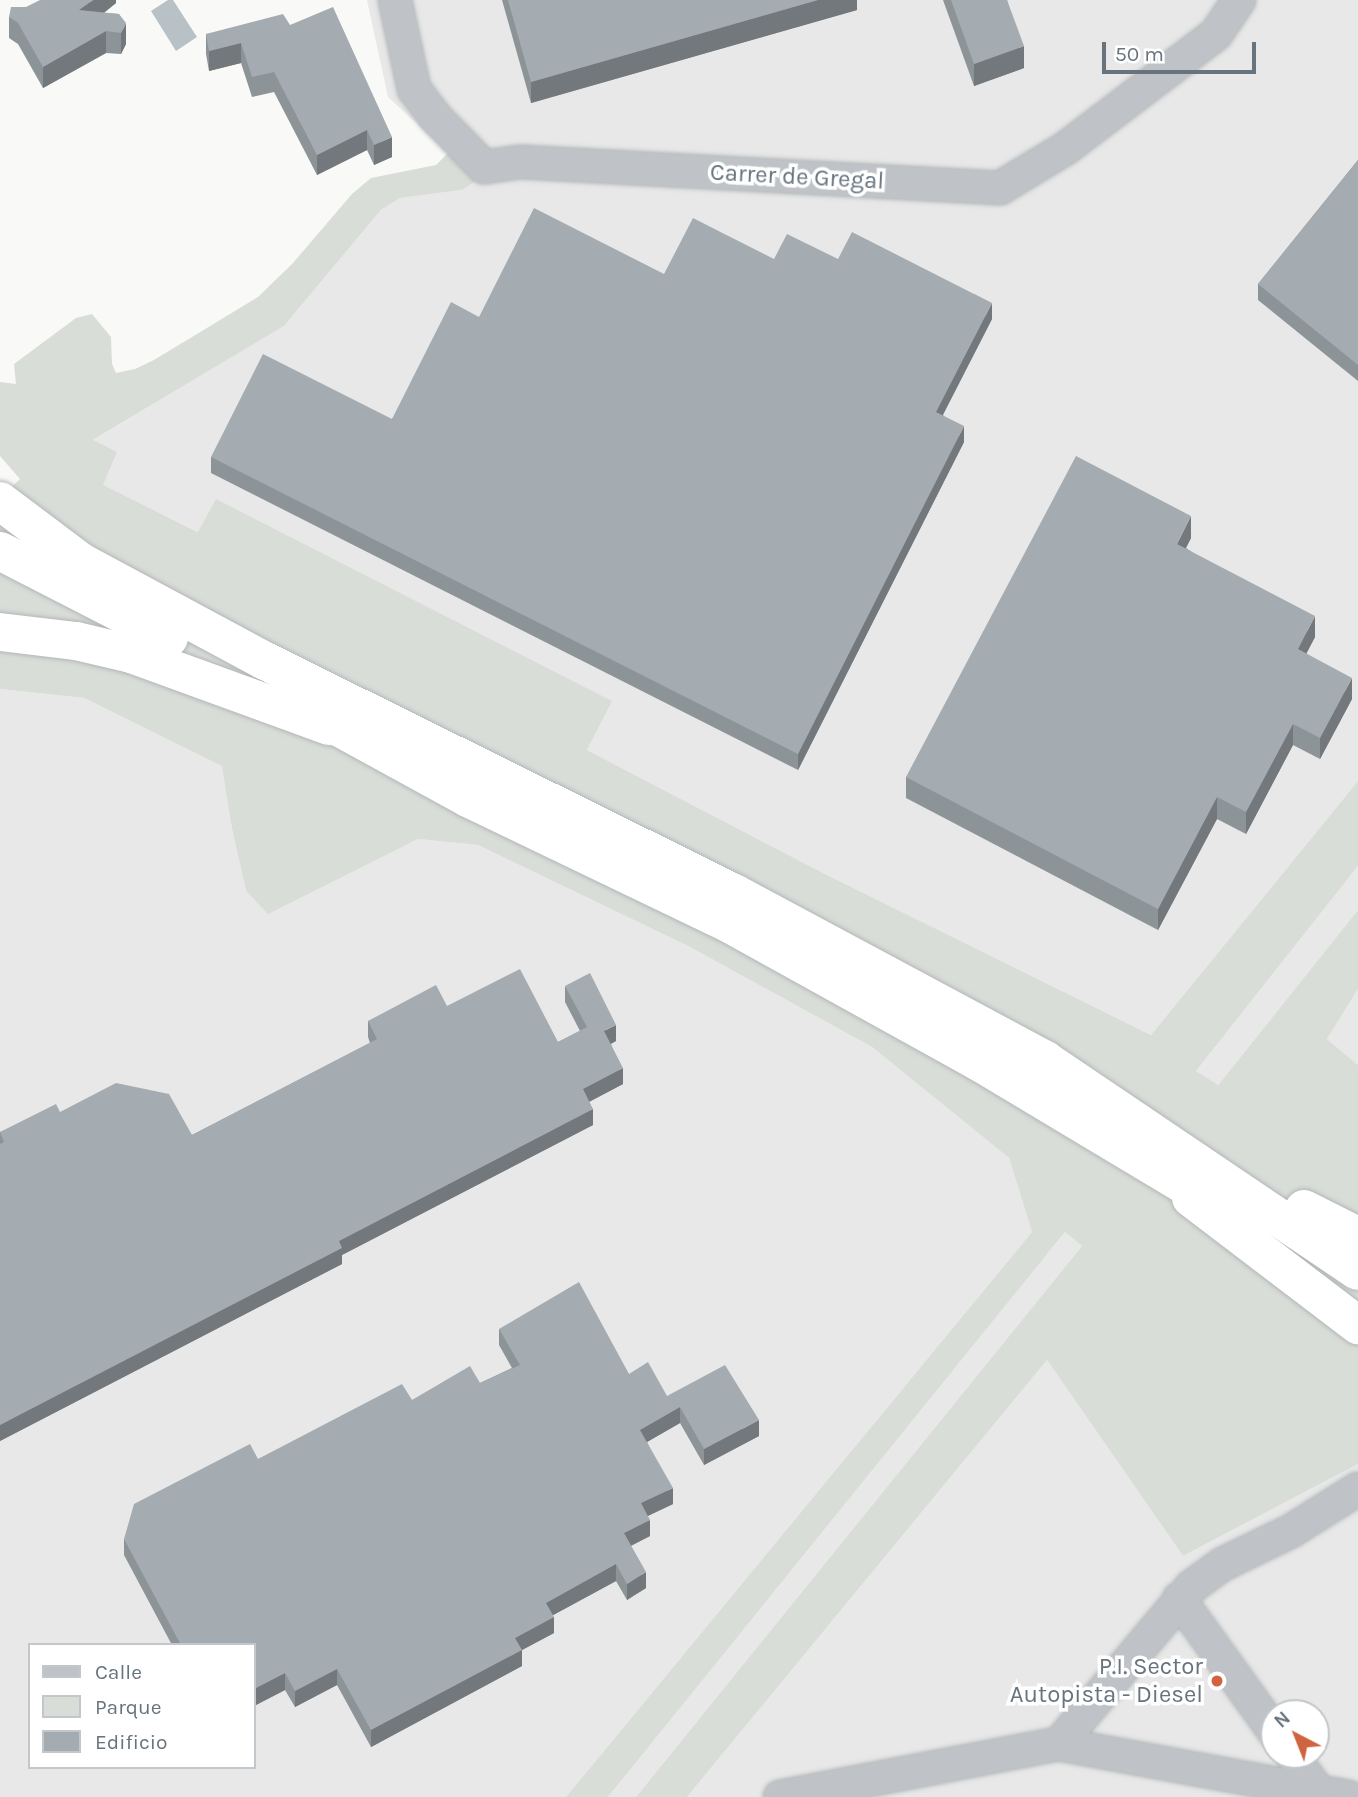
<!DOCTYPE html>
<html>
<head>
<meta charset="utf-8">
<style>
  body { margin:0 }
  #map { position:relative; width:1358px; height:1797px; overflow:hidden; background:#f9f9f7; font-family:Karla,sans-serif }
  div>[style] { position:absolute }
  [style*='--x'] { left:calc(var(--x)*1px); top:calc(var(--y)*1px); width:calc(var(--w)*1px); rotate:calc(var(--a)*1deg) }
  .built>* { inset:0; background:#e7e8e7 }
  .green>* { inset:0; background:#d9ddd7 }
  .water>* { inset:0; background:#b8c1c6 }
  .roads { filter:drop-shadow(0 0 2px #b3b6b9) drop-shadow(0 0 2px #b3b6b9) }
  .minor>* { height:32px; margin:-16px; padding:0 16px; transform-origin:16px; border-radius:16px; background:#bfc2c6 }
  .highway>* { height:38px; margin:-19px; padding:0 19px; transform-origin:19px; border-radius:19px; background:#fff }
  .wall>* { inset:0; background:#8d9498 }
  .shaded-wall>* { inset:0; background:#73787c }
  .building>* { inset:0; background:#a4acb1 }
  .dots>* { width:19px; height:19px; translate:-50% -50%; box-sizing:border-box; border:4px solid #fff; border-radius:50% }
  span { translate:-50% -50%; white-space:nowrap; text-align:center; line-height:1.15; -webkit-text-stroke:7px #fff; paint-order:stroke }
  .street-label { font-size:24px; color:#67747e }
  .poi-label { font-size:24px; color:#67747e }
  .right { translate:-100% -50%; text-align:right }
  .legend { position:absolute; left:28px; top:1643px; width:228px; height:126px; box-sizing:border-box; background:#fff; border:2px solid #c2c7cb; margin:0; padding:9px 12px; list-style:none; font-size:21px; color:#67747e }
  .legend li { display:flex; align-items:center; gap:14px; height:35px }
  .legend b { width:35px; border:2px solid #c2c7cb }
  .north { position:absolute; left:1260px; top:1699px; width:70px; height:70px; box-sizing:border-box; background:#fff; border:2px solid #c2c7cb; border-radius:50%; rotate:318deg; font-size:19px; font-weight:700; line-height:28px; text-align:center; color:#67747e }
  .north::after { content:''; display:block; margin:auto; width:24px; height:32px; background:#d06440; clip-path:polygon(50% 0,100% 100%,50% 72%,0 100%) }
  .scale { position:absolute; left:1102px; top:42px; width:154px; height:32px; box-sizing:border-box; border:4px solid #67747e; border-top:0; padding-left:9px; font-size:21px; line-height:24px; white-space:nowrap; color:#67747e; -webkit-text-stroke:5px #fff; paint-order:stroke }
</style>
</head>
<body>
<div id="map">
  <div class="built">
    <i style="clip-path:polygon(367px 0,1358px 0,1358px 781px,1151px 1035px,827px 875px,587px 750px,611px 701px,216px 500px,199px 532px,102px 485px,92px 441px,284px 326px,381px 210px,400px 198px,462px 190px,476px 179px,388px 97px)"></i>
    <i style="clip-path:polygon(evenodd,0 689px,84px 698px,223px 766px,232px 829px,246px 891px,268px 913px,418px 839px,478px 845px,690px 947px,872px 1047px,1009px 1158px,1032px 1232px,566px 1797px,0 1797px,0 689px,30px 1645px,254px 1645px,254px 1767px,30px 1767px,30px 1645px)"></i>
    <i style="clip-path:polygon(1358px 866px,1358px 910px,1217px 1086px,1196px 1071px)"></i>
    <i style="clip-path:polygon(1358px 989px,1358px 1065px,1327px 1039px)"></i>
    <i style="clip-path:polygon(1065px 1232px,1082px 1246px,636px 1797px,608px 1797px)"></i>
    <i style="clip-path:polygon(evenodd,1047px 1360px,1183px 1556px,1358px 1464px,1358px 1797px,687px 1797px,1047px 1360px,1274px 1713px,1316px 1713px,1316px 1755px,1274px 1755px,1274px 1713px)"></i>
  </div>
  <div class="green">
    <i style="clip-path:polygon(448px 153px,477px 180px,462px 190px,400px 198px,381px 210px,284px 326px,93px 440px,117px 452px,103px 485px,198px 532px,216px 499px,612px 701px,587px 750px,827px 875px,1151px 1035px,1358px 781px,1358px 866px,1196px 1071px,1218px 1085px,1358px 910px,1358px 989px,1327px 1039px,1358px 1065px,1358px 1464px,1183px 1556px,1047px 1360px,687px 1797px,636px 1797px,1082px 1246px,1065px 1232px,608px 1797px,566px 1797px,1032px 1232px,1009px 1158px,872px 1047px,690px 947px,478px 845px,418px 839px,268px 914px,246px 891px,232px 829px,222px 766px,84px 698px,0 689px,0 498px,20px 479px,0 456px,0 382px,16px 384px,14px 364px,76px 318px,92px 314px,111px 337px,112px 364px,116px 373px,135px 369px,154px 360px,258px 297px,293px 263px,352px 194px,371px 178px,436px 165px)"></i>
  </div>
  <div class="water">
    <i style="clip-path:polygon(168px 0,173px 0,197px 37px,176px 51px,151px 11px)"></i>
  </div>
  <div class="roads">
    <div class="minor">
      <i style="--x:395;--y:0;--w:91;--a:77.9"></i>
      <i style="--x:414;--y:89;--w:35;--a:53"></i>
      <i style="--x:435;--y:117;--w:70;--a:45.6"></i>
      <i style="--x:484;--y:167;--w:37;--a:-8"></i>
      <i style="--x:521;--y:162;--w:480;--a:3.1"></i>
      <i style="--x:1000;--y:188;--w:77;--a:-31.2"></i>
      <i style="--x:1066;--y:148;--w:188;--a:-37.2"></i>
      <i style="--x:1216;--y:34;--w:41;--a:-55.9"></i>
      <i style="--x:1179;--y:1599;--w:163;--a:54.3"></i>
      <i style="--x:1059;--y:1744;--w:294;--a:10.4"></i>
      <i style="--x:1292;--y:1755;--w:43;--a:54.5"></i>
      <i style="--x:780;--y:1797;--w:284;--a:-10.8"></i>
      <i style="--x:1059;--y:1744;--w:205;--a:-49.9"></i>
      <i style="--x:1191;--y:1587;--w:39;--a:-36"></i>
      <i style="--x:1223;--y:1564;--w:76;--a:-25.9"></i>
      <i style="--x:1291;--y:1531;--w:79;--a:-32.1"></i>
    </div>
    <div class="highway">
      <i style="--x:0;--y:501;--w:101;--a:37"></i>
      <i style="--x:81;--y:562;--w:209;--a:28.3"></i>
      <i style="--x:265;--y:661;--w:523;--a:26.32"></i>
      <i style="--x:734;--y:893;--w:353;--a:28.2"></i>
      <i style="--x:1045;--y:1060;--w:377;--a:34"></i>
      <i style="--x:0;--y:551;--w:190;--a:27.2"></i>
      <i style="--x:0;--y:632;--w:77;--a:6.8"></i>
      <i style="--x:76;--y:641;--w:57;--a:13.3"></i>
      <i style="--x:131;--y:654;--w:211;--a:20"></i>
      <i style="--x:309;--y:711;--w:181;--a:28.7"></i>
      <i style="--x:468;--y:798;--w:291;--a:25.7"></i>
      <i style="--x:730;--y:924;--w:285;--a:29"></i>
      <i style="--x:979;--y:1062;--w:282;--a:30.9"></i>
      <i style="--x:1191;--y:1198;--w:210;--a:37.3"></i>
      <i style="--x:1304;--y:1209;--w:60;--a:26.6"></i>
    </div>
  </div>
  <div class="wall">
    <i style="clip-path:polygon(116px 0,116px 3px,104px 13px,119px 14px,126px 44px,121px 54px,106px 53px,43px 88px,18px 44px,9px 38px,9px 17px,26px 7px)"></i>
    <i style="clip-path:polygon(502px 0,857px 0,857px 10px,531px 103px)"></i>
    <i style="clip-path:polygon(943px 0,1007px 0,1024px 68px,974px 86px)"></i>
    <i style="clip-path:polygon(290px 25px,392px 157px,374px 165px,367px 150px,317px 175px,274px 92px,252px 97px,241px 63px,209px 71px,206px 54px,206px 34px)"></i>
    <i style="clip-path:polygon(1358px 160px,1358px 381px,1258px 300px,1258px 284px)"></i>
    <i style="clip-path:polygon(774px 259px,838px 259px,992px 319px,943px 415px,964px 442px,798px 770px,211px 473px,211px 457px,392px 419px,479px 317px,664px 274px)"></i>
    <i style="clip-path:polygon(1191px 538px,1186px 548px,1315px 637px,1306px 653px,1352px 699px,1320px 759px,1293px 745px,1246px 834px,1217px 819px,1158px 930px,906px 798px,906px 777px)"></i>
    <i style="clip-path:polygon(565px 986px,616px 1041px,611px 1044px,623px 1084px,589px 1102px,593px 1125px,342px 1255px,342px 1264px,0 1441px,0 1132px,60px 1112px,192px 1135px,370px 1043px,368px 1037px,368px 1021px,447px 1006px,558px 1042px,580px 1031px,565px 1002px)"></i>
    <i style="clip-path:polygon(499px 1329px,629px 1374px,667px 1396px,759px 1436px,704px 1465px,680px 1423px,647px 1442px,673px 1504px,648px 1516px,650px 1536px,631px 1546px,646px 1588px,627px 1600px,616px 1581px,553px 1615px,554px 1633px,522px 1650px,522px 1666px,371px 1747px,337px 1685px,295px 1707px,285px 1690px,254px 1706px,254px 1645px,172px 1645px,124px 1555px,124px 1539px,258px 1459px,412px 1400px,480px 1383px,512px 1368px,499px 1345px)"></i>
  </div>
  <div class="shaded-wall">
    <i style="clip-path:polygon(93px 0,116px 0,116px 3px,79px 32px,79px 10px)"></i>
    <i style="clip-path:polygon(818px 0,857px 0,857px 10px,531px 103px,531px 82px)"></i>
    <i style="clip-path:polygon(126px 23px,126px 44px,121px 54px,121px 33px)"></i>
    <i style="clip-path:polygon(106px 31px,106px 53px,43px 88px,43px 67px)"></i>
    <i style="clip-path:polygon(241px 43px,241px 63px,209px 71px,209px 51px)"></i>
    <i style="clip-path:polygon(1024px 46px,1024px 68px,974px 86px,974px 64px)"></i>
    <i style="clip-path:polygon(367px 130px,367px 150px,317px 175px,317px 155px)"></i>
    <i style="clip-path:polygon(392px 137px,392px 157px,374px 165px,374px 145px)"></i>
    <i style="clip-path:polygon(992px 303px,992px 319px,936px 428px,936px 412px)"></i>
    <i style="clip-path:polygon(964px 426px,964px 442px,798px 770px,798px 754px)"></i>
    <i style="clip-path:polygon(1191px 516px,1191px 538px,1177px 565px,1177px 544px)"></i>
    <i style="clip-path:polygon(1315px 616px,1315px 637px,1298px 670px,1298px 649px)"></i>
    <i style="clip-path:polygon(1352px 678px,1352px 699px,1320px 759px,1320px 738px)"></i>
    <i style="clip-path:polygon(1293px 724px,1293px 745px,1246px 834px,1246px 812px)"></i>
    <i style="clip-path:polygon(1217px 797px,1217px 819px,1158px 930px,1158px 909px)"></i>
    <i style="clip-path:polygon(616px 1025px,616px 1041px,604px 1047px,604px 1031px)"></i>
    <i style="clip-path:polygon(623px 1068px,623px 1084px,583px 1105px,583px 1089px)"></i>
    <i style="clip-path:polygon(593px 1109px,593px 1125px,342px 1255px,342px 1264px,0 1441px,0 1425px,339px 1241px)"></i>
    <i style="clip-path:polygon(680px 1407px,680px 1423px,640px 1446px,640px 1430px)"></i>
    <i style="clip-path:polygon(759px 1420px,759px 1436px,704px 1465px,704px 1449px)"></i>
    <i style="clip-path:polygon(673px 1488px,673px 1504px,641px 1519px,641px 1503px)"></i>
    <i style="clip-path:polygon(650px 1520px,650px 1536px,624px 1549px,624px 1533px)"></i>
    <i style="clip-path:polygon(616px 1564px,616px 1581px,546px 1619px,546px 1603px)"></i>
    <i style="clip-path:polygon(646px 1572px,646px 1588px,627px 1600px,627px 1584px)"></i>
    <i style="clip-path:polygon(554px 1617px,554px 1633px,522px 1650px,522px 1666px,371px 1747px,371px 1730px,515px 1638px)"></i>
    <i style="clip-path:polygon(337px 1669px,337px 1685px,295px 1707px,295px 1691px)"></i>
    <i style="clip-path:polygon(285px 1673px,285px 1690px,254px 1706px,254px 1689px)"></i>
  </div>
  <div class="building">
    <i style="clip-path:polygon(40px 0,93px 0,79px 10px,119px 14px,126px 23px,121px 33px,106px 31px,43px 67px,18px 23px,9px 17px,11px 7px,26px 7px)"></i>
    <i style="clip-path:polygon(508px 0,818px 0,531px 82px)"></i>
    <i style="clip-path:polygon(951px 0,1007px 0,1024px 46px,974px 64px)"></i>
    <i style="clip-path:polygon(333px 7px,392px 137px,374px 145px,367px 130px,317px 155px,274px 72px,252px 77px,241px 43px,209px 51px,206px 34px,283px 14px,290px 25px)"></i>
    <i style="clip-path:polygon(1358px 160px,1358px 365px,1258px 284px)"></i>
    <i style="clip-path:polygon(534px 208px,664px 274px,693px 218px,774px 259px,787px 234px,838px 259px,852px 232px,992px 303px,936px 412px,964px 426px,798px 754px,211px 457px,263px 354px,392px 419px,451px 302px,479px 317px)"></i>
    <i style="clip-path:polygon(1076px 456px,1191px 516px,1177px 544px,1315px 616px,1298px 649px,1352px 678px,1320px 738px,1293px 724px,1246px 812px,1217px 797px,1158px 909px,906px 777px)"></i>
    <i style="clip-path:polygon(520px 969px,558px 1042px,587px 1027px,565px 986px,590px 973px,616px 1025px,604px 1031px,623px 1068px,583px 1089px,593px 1109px,339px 1241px,342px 1248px,0 1425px,0 1144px,4px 1142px,0 1132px,56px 1104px,60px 1112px,116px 1083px,169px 1094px,192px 1135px,377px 1039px,368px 1021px,436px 985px,447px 1006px)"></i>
    <i style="clip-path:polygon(579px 1282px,629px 1374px,648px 1362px,667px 1396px,725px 1365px,759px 1420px,704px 1449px,680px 1407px,640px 1430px,673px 1488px,641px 1503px,650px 1520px,624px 1533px,646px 1572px,627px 1584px,616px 1564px,546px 1603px,554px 1617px,515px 1638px,522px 1650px,371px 1730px,337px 1669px,295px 1691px,285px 1673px,254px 1689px,254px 1645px,181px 1645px,124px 1539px,134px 1504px,250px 1444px,258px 1459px,402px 1384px,412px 1400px,470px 1366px,480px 1383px,520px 1365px,499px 1329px)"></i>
  </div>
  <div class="dots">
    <i style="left:1217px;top:1681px;background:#d06440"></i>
  </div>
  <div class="street-label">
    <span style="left:797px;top:177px;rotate:3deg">Carrer de Gregal</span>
  </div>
  <div class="poi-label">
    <span class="right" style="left:1203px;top:1681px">P.I. Sector<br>Autopista - Diesel</span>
  </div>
  <ul class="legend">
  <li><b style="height:9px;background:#bfc2c6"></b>Calle</li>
  <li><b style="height:19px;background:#d9ddd7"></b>Parque</li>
  <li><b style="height:19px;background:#a4acb1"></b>Edificio</li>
  </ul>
  <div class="north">N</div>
  <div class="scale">50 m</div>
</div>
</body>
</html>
